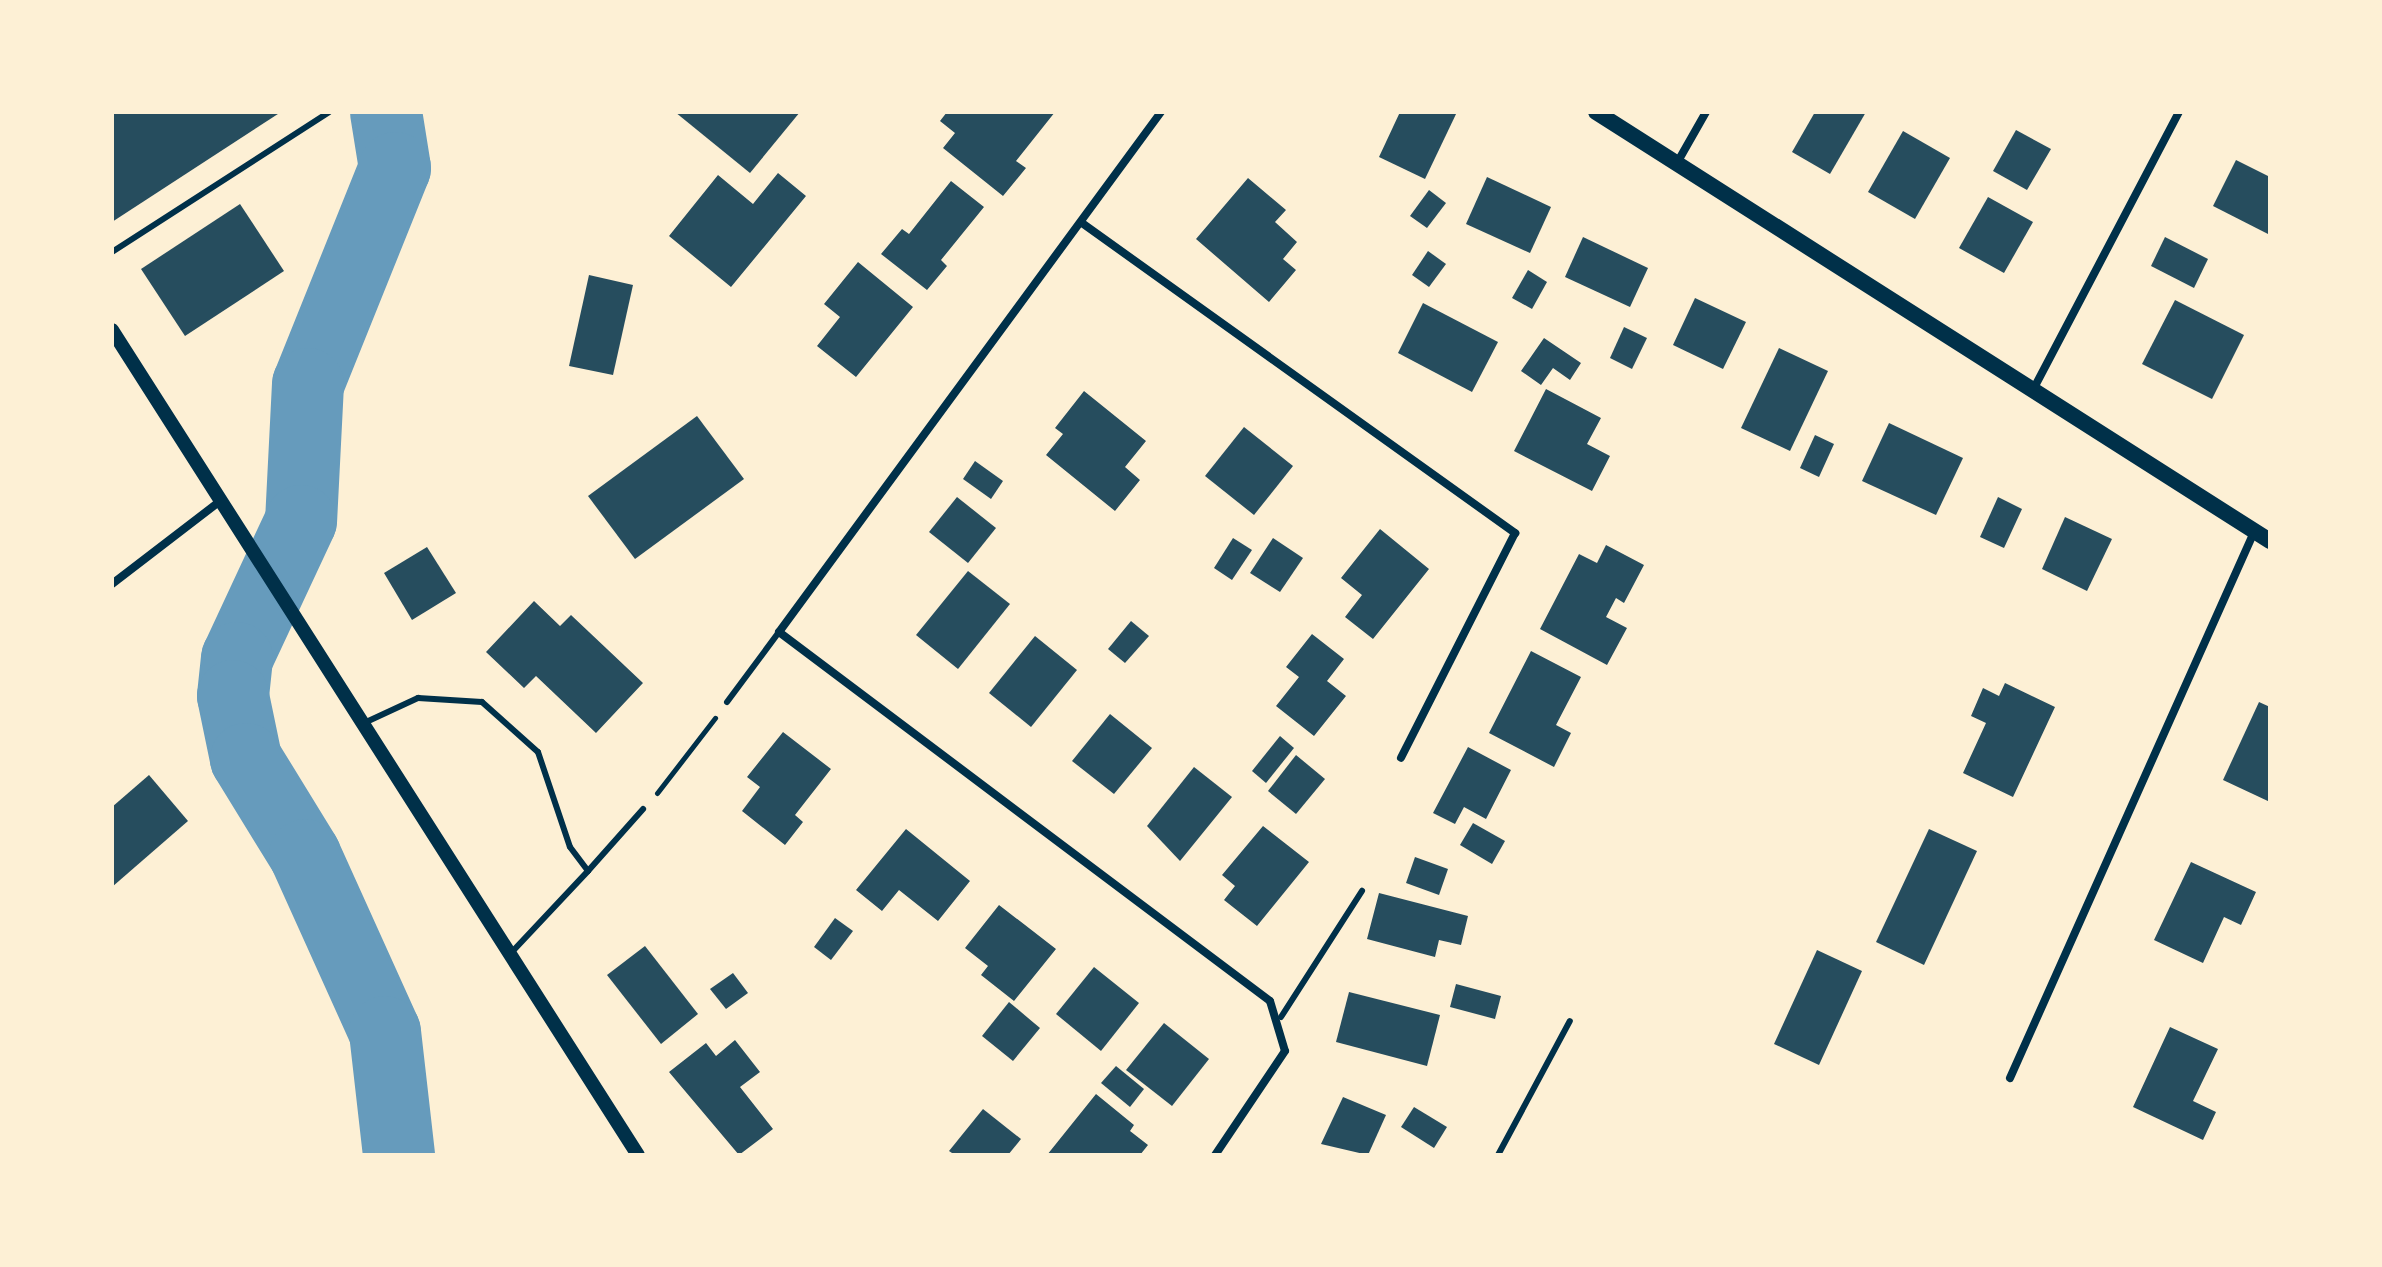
<!DOCTYPE html>
<html>
<head>
<meta charset="utf-8">
<style>
  body { margin:0 }
  #map { position:relative; width:2382px; height:1267px; overflow:hidden; background:#fdf0d5; font-family:Rubik,sans-serif }
  div>[style] { position:absolute }
  [style*='--x'] { left:calc(var(--x)*1px); top:calc(var(--y)*1px); width:calc(var(--w)*1px); rotate:calc(var(--a)*1deg) }
  .river>* { height:72px; margin:-36px; padding:0 36px; transform-origin:36px; border-radius:36px; background:#669bbc }
  .building>* { inset:0; background:#264d5e }
  .path>* { height:5px; margin:-2.5px; padding:0 2.5px; transform-origin:2.5px; border-radius:2.5px; background:#003049 }
  .service>* { height:6px; margin:-3px; padding:0 3px; transform-origin:3px; border-radius:3px; background:#003049 }
  .minor>* { height:8px; margin:-4px; padding:0 4px; transform-origin:4px; border-radius:4px; background:#003049 }
  .tertiary>* { height:14px; margin:-7px; padding:0 7px; transform-origin:7px; border-radius:7px; background:#003049 }
  .secondary>* { height:16px; margin:-8px; padding:0 8px; transform-origin:8px; border-radius:8px; background:#003049 }
  span { translate:-50% -50%; white-space:nowrap; text-align:center; line-height:1.15; -webkit-text-stroke:8px #fdf0d5; paint-order:stroke }
  .frame { position:absolute; inset:0; border:114px solid #fdf0d5; pointer-events:none }
</style>
</head>
<body>
<div id="map">
  <div class="river">
    <i style="--x:386;--y:112;--w:57;--a:80.9"></i>
    <i style="--x:395;--y:168;--w:233;--a:111.9"></i>
    <i style="--x:308;--y:384;--w:137;--a:92.9"></i>
    <i style="--x:301;--y:521;--w:151;--a:115"></i>
    <i style="--x:237;--y:658;--w:38;--a:96"></i>
    <i style="--x:233;--y:696;--w:64;--a:78.3"></i>
    <i style="--x:246;--y:759;--w:113;--a:58.4"></i>
    <i style="--x:305;--y:855;--w:194;--a:65.7"></i>
    <i style="--x:385;--y:1032;--w:124;--a:83.5"></i>
  </div>
  <div class="building">
    <i style="clip-path:polygon(112px 112px,281px 112px,112px 222px)"></i>
    <i style="clip-path:polygon(675px 112px,800px 112px,750px 173px)"></i>
    <i style="clip-path:polygon(947px 112px,1055px 112px,1016px 161px,1026px 168px,1003px 196px,943px 148px,955px 133px,940px 121px)"></i>
    <i style="clip-path:polygon(1400px 112px,1457px 112px,1425px 179px,1379px 157px)"></i>
    <i style="clip-path:polygon(1815px 112px,1866px 112px,1830px 174px,1792px 152px)"></i>
    <i style="clip-path:polygon(2016px 130px,2051px 149px,2027px 190px,1993px 171px)"></i>
    <i style="clip-path:polygon(1903px 131px,1950px 158px,1915px 219px,1868px 192px)"></i>
    <i style="clip-path:polygon(2236px 160px,2270px 177px,2268px 234px,2213px 206px)"></i>
    <i style="clip-path:polygon(778px 173px,806px 196px,731px 287px,669px 236px,718px 175px,753px 204px)"></i>
    <i style="clip-path:polygon(1487px 177px,1551px 207px,1530px 253px,1466px 224px)"></i>
    <i style="clip-path:polygon(1248px 178px,1286px 210px,1275px 222px,1297px 242px,1283px 259px,1296px 270px,1269px 302px,1196px 239px)"></i>
    <i style="clip-path:polygon(951px 181px,984px 207px,941px 260px,947px 266px,927px 290px,881px 254px,902px 229px,909px 234px)"></i>
    <i style="clip-path:polygon(1429px 190px,1446px 203px,1427px 228px,1410px 216px)"></i>
    <i style="clip-path:polygon(1988px 197px,2033px 222px,2004px 273px,1959px 248px)"></i>
    <i style="clip-path:polygon(240px 204px,284px 271px,185px 336px,141px 269px)"></i>
    <i style="clip-path:polygon(1583px 237px,1648px 268px,1630px 307px,1565px 277px)"></i>
    <i style="clip-path:polygon(2165px 237px,2208px 259px,2194px 288px,2151px 266px)"></i>
    <i style="clip-path:polygon(1428px 251px,1446px 264px,1429px 287px,1412px 275px)"></i>
    <i style="clip-path:polygon(858px 262px,913px 307px,856px 377px,817px 346px,840px 317px,824px 304px)"></i>
    <i style="clip-path:polygon(1528px 270px,1547px 282px,1532px 309px,1512px 298px)"></i>
    <i style="clip-path:polygon(589px 275px,633px 285px,613px 375px,569px 366px)"></i>
    <i style="clip-path:polygon(1695px 298px,1746px 322px,1723px 369px,1673px 345px)"></i>
    <i style="clip-path:polygon(2175px 300px,2244px 335px,2212px 399px,2142px 364px)"></i>
    <i style="clip-path:polygon(1423px 303px,1498px 342px,1472px 392px,1398px 353px)"></i>
    <i style="clip-path:polygon(1624px 327px,1647px 338px,1632px 369px,1610px 358px)"></i>
    <i style="clip-path:polygon(1544px 338px,1581px 363px,1570px 380px,1553px 368px,1541px 385px,1521px 371px)"></i>
    <i style="clip-path:polygon(1779px 348px,1828px 371px,1790px 451px,1741px 428px)"></i>
    <i style="clip-path:polygon(1546px 389px,1601px 418px,1587px 444px,1610px 456px,1592px 491px,1514px 451px)"></i>
    <i style="clip-path:polygon(1084px 391px,1146px 441px,1125px 467px,1140px 480px,1115px 511px,1046px 455px,1063px 434px,1055px 428px)"></i>
    <i style="clip-path:polygon(697px 416px,744px 479px,635px 559px,588px 496px)"></i>
    <i style="clip-path:polygon(1889px 423px,1963px 458px,1936px 515px,1862px 481px)"></i>
    <i style="clip-path:polygon(1244px 427px,1293px 466px,1254px 515px,1205px 476px)"></i>
    <i style="clip-path:polygon(1815px 435px,1834px 444px,1819px 477px,1800px 468px)"></i>
    <i style="clip-path:polygon(975px 461px,1003px 481px,991px 499px,963px 479px)"></i>
    <i style="clip-path:polygon(957px 497px,996px 528px,968px 563px,929px 532px)"></i>
    <i style="clip-path:polygon(1998px 497px,2022px 509px,2004px 548px,1980px 537px)"></i>
    <i style="clip-path:polygon(2065px 517px,2112px 539px,2087px 591px,2042px 569px)"></i>
    <i style="clip-path:polygon(1380px 529px,1429px 569px,1373px 639px,1345px 617px,1362px 595px,1341px 578px)"></i>
    <i style="clip-path:polygon(1233px 538px,1252px 550px,1232px 580px,1214px 568px)"></i>
    <i style="clip-path:polygon(1273px 538px,1303px 558px,1280px 592px,1250px 573px)"></i>
    <i style="clip-path:polygon(1606px 545px,1644px 565px,1624px 603px,1616px 598px,1606px 617px,1627px 628px,1607px 665px,1540px 629px,1579px 554px,1597px 563px)"></i>
    <i style="clip-path:polygon(427px 547px,456px 593px,412px 620px,384px 573px)"></i>
    <i style="clip-path:polygon(968px 571px,1010px 604px,958px 669px,916px 635px)"></i>
    <i style="clip-path:polygon(534px 601px,560px 626px,571px 615px,643px 683px,596px 733px,536px 676px,524px 688px,486px 652px)"></i>
    <i style="clip-path:polygon(1131px 621px,1149px 636px,1125px 663px,1108px 649px)"></i>
    <i style="clip-path:polygon(1312px 634px,1344px 659px,1327px 681px,1346px 696px,1314px 736px,1276px 706px,1299px 677px,1286px 667px)"></i>
    <i style="clip-path:polygon(1035px 636px,1077px 670px,1031px 727px,989px 693px)"></i>
    <i style="clip-path:polygon(1531px 651px,1581px 677px,1556px 725px,1571px 733px,1554px 767px,1489px 733px)"></i>
    <i style="clip-path:polygon(2005px 683px,2055px 707px,2013px 797px,1963px 773px,1986px 723px,1971px 716px,1983px 688px,1999px 696px)"></i>
    <i style="clip-path:polygon(2259px 702px,2270px 707px,2270px 802px,2223px 780px)"></i>
    <i style="clip-path:polygon(1110px 714px,1152px 748px,1114px 794px,1072px 761px)"></i>
    <i style="clip-path:polygon(783px 732px,831px 769px,795px 815px,803px 822px,785px 845px,742px 811px,760px 787px,747px 777px)"></i>
    <i style="clip-path:polygon(1280px 736px,1294px 748px,1266px 783px,1252px 771px)"></i>
    <i style="clip-path:polygon(1468px 747px,1511px 770px,1486px 819px,1464px 807px,1455px 824px,1433px 813px)"></i>
    <i style="clip-path:polygon(1296px 755px,1325px 779px,1296px 814px,1268px 791px)"></i>
    <i style="clip-path:polygon(1194px 767px,1232px 797px,1180px 861px,1147px 826px)"></i>
    <i style="clip-path:polygon(149px 775px,188px 821px,112px 887px,112px 807px)"></i>
    <i style="clip-path:polygon(1473px 823px,1505px 841px,1492px 864px,1460px 845px)"></i>
    <i style="clip-path:polygon(1263px 826px,1309px 862px,1257px 926px,1224px 900px,1235px 886px,1222px 875px)"></i>
    <i style="clip-path:polygon(906px 829px,970px 881px,938px 921px,899px 890px,882px 911px,856px 890px)"></i>
    <i style="clip-path:polygon(1929px 829px,1977px 851px,1924px 965px,1876px 942px)"></i>
    <i style="clip-path:polygon(1415px 857px,1448px 869px,1439px 895px,1406px 883px)"></i>
    <i style="clip-path:polygon(2191px 862px,2256px 892px,2241px 925px,2224px 917px,2203px 963px,2154px 940px)"></i>
    <i style="clip-path:polygon(1379px 893px,1468px 916px,1461px 945px,1439px 940px,1435px 957px,1367px 939px)"></i>
    <i style="clip-path:polygon(999px 905px,1056px 949px,1014px 1001px,981px 975px,988px 966px,965px 948px)"></i>
    <i style="clip-path:polygon(835px 918px,853px 931px,831px 960px,814px 947px)"></i>
    <i style="clip-path:polygon(645px 946px,698px 1014px,661px 1044px,607px 975px)"></i>
    <i style="clip-path:polygon(1817px 950px,1862px 971px,1819px 1065px,1774px 1044px)"></i>
    <i style="clip-path:polygon(1094px 967px,1139px 1003px,1101px 1051px,1056px 1014px)"></i>
    <i style="clip-path:polygon(733px 973px,748px 993px,726px 1009px,710px 989px)"></i>
    <i style="clip-path:polygon(1456px 984px,1501px 996px,1495px 1019px,1450px 1007px)"></i>
    <i style="clip-path:polygon(1349px 992px,1440px 1015px,1427px 1066px,1336px 1042px)"></i>
    <i style="clip-path:polygon(1009px 1002px,1040px 1028px,1013px 1061px,982px 1036px)"></i>
    <i style="clip-path:polygon(1164px 1023px,1209px 1059px,1172px 1106px,1126px 1070px)"></i>
    <i style="clip-path:polygon(2170px 1027px,2218px 1049px,2193px 1101px,2216px 1112px,2203px 1140px,2133px 1107px)"></i>
    <i style="clip-path:polygon(735px 1040px,760px 1072px,740px 1087px,773px 1129px,739px 1155px,669px 1072px,706px 1043px,716px 1056px)"></i>
    <i style="clip-path:polygon(1116px 1066px,1144px 1089px,1130px 1107px,1101px 1083px)"></i>
    <i style="clip-path:polygon(1096px 1094px,1134px 1125px,1130px 1131px,1148px 1145px,1140px 1155px,1047px 1155px)"></i>
    <i style="clip-path:polygon(1343px 1097px,1386px 1115px,1368px 1155px,1321px 1144px)"></i>
    <i style="clip-path:polygon(1414px 1107px,1447px 1127px,1434px 1148px,1401px 1127px)"></i>
    <i style="clip-path:polygon(983px 1109px,1021px 1139px,1008px 1155px,955px 1155px,949px 1151px)"></i>
  </div>
  <div class="path">
    <i style="--x:657;--y:793;--w:95;--a:-52.3"></i>
  </div>
  <div class="service">
    <i style="--x:112;--y:252;--w:258;--a:-32.8"></i>
    <i style="--x:727;--y:702;--w:87;--a:-53.4"></i>
    <i style="--x:364;--y:723;--w:60;--a:-24.8"></i>
    <i style="--x:418;--y:698;--w:64;--a:3.6"></i>
    <i style="--x:482;--y:702;--w:75;--a:41.8"></i>
    <i style="--x:538;--y:752;--w:100;--a:71.4"></i>
    <i style="--x:570;--y:847;--w:30;--a:53"></i>
    <i style="--x:588;--y:871;--w:83;--a:-48.4"></i>
    <i style="--x:511;--y:953;--w:112;--a:-46.8"></i>
    <i style="--x:1281;--y:1017;--w:150;--a:-57.3"></i>
    <i style="--x:1498;--y:1155;--w:152;--a:-61.8"></i>
  </div>
  <div class="minor">
    <i style="--x:1161;--y:112;--w:645;--a:126.3"></i>
    <i style="--x:779;--y:632;--w:614;--a:36.93"></i>
    <i style="--x:1270;--y:1001;--w:52;--a:73.3"></i>
    <i style="--x:1285;--y:1051;--w:125;--a:123.9"></i>
    <i style="--x:1677;--y:163;--w:59;--a:-60.4"></i>
    <i style="--x:1082;--y:223;--w:533;--a:35.6"></i>
    <i style="--x:1515;--y:533;--w:252;--a:116.9"></i>
    <i style="--x:2033;--y:390;--w:314;--a:-62.3"></i>
    <i style="--x:112;--y:584;--w:136;--a:-37.5"></i>
    <i style="--x:2010;--y:1078;--w:598;--a:-65.92"></i>
  </div>
  <div class="tertiary">
    <i style="--x:112;--y:330;--w:978;--a:57.48"></i>
  </div>
  <div class="secondary">
    <i style="--x:1596;--y:112;--w:799;--a:32.48"></i>
  </div>
  <div class="frame"></div>
</div>
</body>
</html>
